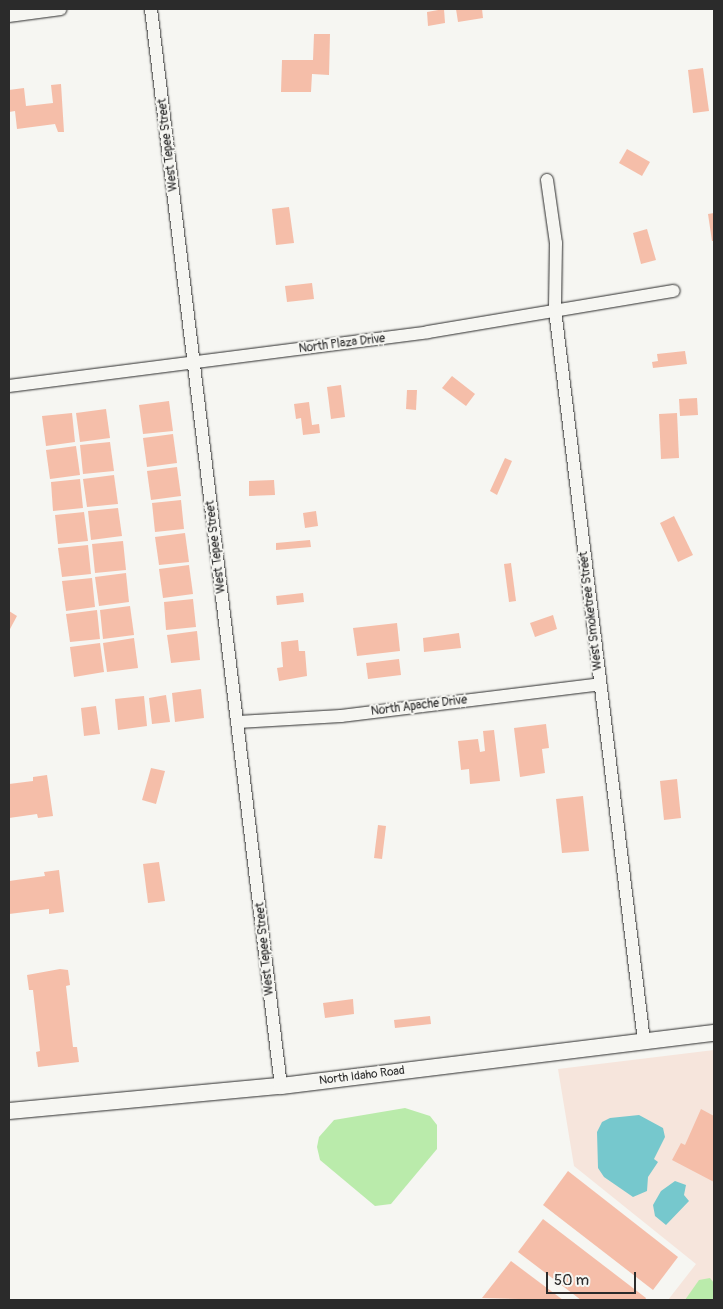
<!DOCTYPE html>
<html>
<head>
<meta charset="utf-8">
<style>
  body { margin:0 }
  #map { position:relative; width:723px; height:1309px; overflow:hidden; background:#f6f6f2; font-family:Pangolin,sans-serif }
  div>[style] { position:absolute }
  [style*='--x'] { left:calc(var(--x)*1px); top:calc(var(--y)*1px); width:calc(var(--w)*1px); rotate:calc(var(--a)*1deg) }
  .built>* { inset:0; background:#f6e5dc }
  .green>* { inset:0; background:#baebab }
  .water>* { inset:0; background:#76c8cd }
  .building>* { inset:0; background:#f5bea9 }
  .roads { filter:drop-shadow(0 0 1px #2b2b2b) drop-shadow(0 0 1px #2b2b2b) }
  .minor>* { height:12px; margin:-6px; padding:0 6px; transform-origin:6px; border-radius:6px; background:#f6f6f2 }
  .tertiary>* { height:16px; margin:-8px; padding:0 8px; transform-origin:8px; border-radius:8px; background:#f6f6f2 }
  span { translate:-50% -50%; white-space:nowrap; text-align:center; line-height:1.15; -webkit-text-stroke:4px #f6f6f2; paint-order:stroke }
  .street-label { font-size:12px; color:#2b2b2b }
  .frame { position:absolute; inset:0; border:10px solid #2b2b2b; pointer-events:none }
  .scale { position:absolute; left:546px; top:1272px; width:90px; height:22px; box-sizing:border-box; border:2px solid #2b2b2b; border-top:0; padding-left:6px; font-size:15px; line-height:18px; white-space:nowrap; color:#2b2b2b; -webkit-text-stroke:4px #f6f6f2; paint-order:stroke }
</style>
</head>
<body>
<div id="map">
  <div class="built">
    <i style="clip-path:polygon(714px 1050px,714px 1300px,668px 1300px,696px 1264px,574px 1166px,558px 1069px)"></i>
  </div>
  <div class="green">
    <i style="clip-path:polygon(405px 1108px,430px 1116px,437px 1125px,437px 1149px,391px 1204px,375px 1206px,320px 1160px,317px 1147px,319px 1137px,334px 1120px)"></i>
    <i style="clip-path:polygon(710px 1278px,714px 1283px,714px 1300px,685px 1300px,699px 1280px)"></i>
  </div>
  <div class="water">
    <i style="clip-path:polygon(639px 1115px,663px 1128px,665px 1137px,654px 1159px,658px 1162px,648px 1177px,647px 1191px,633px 1197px,604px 1177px,598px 1168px,597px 1132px,602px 1122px,610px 1118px)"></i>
    <i style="clip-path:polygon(675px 1181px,686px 1185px,684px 1195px,689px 1201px,666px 1225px,655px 1216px,653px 1205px,661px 1191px)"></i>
  </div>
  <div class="building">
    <i style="clip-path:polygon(444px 9px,445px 23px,428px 26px,427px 12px)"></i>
    <i style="clip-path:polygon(456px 9px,482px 9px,483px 18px,458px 22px)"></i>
    <i style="clip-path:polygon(314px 34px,330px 34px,329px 75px,312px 74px,311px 92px,281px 92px,282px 60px,313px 60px)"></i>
    <i style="clip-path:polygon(703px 68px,709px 111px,693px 113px,688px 70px)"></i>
    <i style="clip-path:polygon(61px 84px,64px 132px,58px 132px,55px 124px,17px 129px,15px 111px,9px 112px,9px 90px,24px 88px,26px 106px,53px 103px,51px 85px)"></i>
    <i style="clip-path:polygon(627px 149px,650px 162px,642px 176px,619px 163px)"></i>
    <i style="clip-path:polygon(289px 207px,294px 243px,276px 245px,272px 209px)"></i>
    <i style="clip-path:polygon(714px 213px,714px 241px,712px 241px,708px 214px)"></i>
    <i style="clip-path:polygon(647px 229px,656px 260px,641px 264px,633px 233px)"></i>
    <i style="clip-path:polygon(312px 283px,314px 299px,287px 302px,285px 286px)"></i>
    <i style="clip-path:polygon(685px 351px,687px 364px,653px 368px,652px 362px,658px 361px,657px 354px)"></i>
    <i style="clip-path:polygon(452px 376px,475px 394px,466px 406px,442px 388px)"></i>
    <i style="clip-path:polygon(341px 385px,345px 417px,331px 419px,327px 387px)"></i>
    <i style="clip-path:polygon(407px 390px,417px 390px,416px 410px,406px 409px)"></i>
    <i style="clip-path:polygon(697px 398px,698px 415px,680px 416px,679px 399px)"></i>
    <i style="clip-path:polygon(169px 401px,173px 431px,143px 434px,139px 405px)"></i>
    <i style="clip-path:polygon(309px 402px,312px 425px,319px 424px,320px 433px,303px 435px,301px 418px,296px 419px,294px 404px)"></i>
    <i style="clip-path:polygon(106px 409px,110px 438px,80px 442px,76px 413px)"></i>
    <i style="clip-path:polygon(72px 413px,75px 442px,46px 446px,42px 416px)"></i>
    <i style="clip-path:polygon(677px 413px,679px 458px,661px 459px,659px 414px)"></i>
    <i style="clip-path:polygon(173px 434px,177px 463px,147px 467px,143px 438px)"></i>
    <i style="clip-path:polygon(110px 442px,114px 471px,83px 474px,80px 445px)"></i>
    <i style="clip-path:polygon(76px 446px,80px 475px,50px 479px,46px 450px)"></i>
    <i style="clip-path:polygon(505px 458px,512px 461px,497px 495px,490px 491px)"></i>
    <i style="clip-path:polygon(177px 467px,181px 496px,151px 500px,147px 471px)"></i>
    <i style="clip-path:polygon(114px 475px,118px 504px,87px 507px,83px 479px)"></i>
    <i style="clip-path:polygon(80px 479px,83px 508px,53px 511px,51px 482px)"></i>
    <i style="clip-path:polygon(274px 480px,275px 495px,249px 496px,249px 481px)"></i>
    <i style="clip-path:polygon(181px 500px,184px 529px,155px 532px,152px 503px)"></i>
    <i style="clip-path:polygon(118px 508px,122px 536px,91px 540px,88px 511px)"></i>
    <i style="clip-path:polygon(316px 511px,318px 526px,305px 528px,303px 513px)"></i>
    <i style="clip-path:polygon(84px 512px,88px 541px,58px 544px,55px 515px)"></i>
    <i style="clip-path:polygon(674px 516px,693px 555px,678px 562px,660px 523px)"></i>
    <i style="clip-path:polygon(185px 533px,189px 562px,159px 565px,155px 537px)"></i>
    <i style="clip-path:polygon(310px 540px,311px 547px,276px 550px,276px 543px)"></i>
    <i style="clip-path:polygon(123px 541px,126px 570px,95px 573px,92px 544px)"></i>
    <i style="clip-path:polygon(88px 545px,91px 574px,62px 577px,58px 548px)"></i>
    <i style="clip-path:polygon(511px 563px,516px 601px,509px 602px,504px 564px)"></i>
    <i style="clip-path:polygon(189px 565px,193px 594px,163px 598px,159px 569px)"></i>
    <i style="clip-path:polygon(126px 573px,129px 602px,99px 606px,95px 577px)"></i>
    <i style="clip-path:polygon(92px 578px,95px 607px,66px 611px,62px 581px)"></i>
    <i style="clip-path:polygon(303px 593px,304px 602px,277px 605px,276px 596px)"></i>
    <i style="clip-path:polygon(193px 599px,196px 627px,166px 630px,164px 602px)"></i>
    <i style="clip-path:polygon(130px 606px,134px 635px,103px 639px,100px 610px)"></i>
    <i style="clip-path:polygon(97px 610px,100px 639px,70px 642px,66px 614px)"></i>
    <i style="clip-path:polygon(9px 611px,17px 616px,10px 629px,9px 629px)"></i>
    <i style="clip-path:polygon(553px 615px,557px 629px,535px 637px,530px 623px)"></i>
    <i style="clip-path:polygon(397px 623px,400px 651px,357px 656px,353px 628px)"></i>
    <i style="clip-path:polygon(197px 631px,200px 660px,171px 663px,167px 635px)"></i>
    <i style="clip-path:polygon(459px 633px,461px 648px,424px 652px,423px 638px)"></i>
    <i style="clip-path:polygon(134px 638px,138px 668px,107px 672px,103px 643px)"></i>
    <i style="clip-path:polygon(298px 640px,299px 651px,305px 651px,307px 676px,279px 681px,277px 668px,283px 667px,281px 642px)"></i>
    <i style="clip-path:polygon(100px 643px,104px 672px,74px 677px,70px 647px)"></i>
    <i style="clip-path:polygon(399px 659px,401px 675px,368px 679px,366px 663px)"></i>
    <i style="clip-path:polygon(201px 689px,204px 718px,175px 722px,172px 693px)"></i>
    <i style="clip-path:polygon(166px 695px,170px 722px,152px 724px,149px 698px)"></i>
    <i style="clip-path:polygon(144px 696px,147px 726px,118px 730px,115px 699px)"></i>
    <i style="clip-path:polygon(96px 706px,100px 734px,84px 736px,81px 708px)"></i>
    <i style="clip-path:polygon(546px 724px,549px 748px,542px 749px,545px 773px,520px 777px,514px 728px)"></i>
    <i style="clip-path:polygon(494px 730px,500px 781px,470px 784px,469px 769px,461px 770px,458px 741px,478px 739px,480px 752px,485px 751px,483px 731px)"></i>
    <i style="clip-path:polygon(151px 768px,165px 771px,156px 804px,142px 800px)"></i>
    <i style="clip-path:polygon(47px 775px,53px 816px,38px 818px,37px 814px,9px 818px,9px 784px,33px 781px,33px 777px)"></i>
    <i style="clip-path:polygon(677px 779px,681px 818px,664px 820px,660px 781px)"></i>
    <i style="clip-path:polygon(583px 796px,589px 851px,562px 853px,556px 799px)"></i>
    <i style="clip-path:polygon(378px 825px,386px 826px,382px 859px,374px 858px)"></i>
    <i style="clip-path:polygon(159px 862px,165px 901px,148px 903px,143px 864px)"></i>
    <i style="clip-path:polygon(59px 870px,64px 912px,49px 914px,49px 909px,9px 914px,9px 881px,45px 876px,44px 872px)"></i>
    <i style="clip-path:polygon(60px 969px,68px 970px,70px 985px,66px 986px,73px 1047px,77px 1047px,79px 1062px,38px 1067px,36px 1052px,40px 1051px,33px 990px,29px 990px,27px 975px)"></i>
    <i style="clip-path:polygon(353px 999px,354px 1014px,325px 1018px,323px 1003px)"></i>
    <i style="clip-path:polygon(430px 1016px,431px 1024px,395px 1028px,394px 1020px)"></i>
    <i style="clip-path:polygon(701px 1109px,714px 1116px,714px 1182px,672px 1160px,681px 1143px,685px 1145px)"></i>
    <i style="clip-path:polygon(568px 1171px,678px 1257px,653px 1290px,543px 1205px)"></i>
    <i style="clip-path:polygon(543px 1219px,646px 1298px,645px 1300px,581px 1300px,518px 1252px)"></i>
    <i style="clip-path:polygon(511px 1261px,563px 1300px,482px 1298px)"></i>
  </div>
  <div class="roads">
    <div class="minor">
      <i style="--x:151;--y:9;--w:1085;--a:83.12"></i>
      <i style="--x:9;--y:16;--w:52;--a:-7.7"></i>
      <i style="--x:547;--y:180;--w:64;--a:81.9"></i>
      <i style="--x:556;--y:243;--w:67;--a:90.9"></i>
      <i style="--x:555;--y:310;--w:736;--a:83.06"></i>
      <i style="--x:9;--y:386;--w:422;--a:-7.3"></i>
      <i style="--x:428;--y:332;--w:249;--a:-9.5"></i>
      <i style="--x:238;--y:722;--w:103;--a:-3.3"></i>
      <i style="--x:341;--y:716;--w:261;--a:-7"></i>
    </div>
    <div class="tertiary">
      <i style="--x:9;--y:1111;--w:273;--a:-5.3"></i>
      <i style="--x:281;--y:1086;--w:436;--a:-7"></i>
    </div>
  </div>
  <div class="street-label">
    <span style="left:168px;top:145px;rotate:-97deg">West Tepee Street</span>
    <span style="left:342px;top:344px;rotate:-7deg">North Plaza Drive</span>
    <span style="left:216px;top:547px;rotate:-97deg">West Tepee Street</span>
    <span style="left:591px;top:611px;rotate:-97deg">West Smoketree Street</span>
    <span style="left:419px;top:706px;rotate:-7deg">North Apache Drive</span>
    <span style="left:265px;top:949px;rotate:-96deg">West Tepee Street</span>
    <span style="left:362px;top:1076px;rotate:-7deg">North Idaho Road</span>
  </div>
  <div class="frame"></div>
  <div class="scale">50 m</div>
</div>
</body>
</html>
